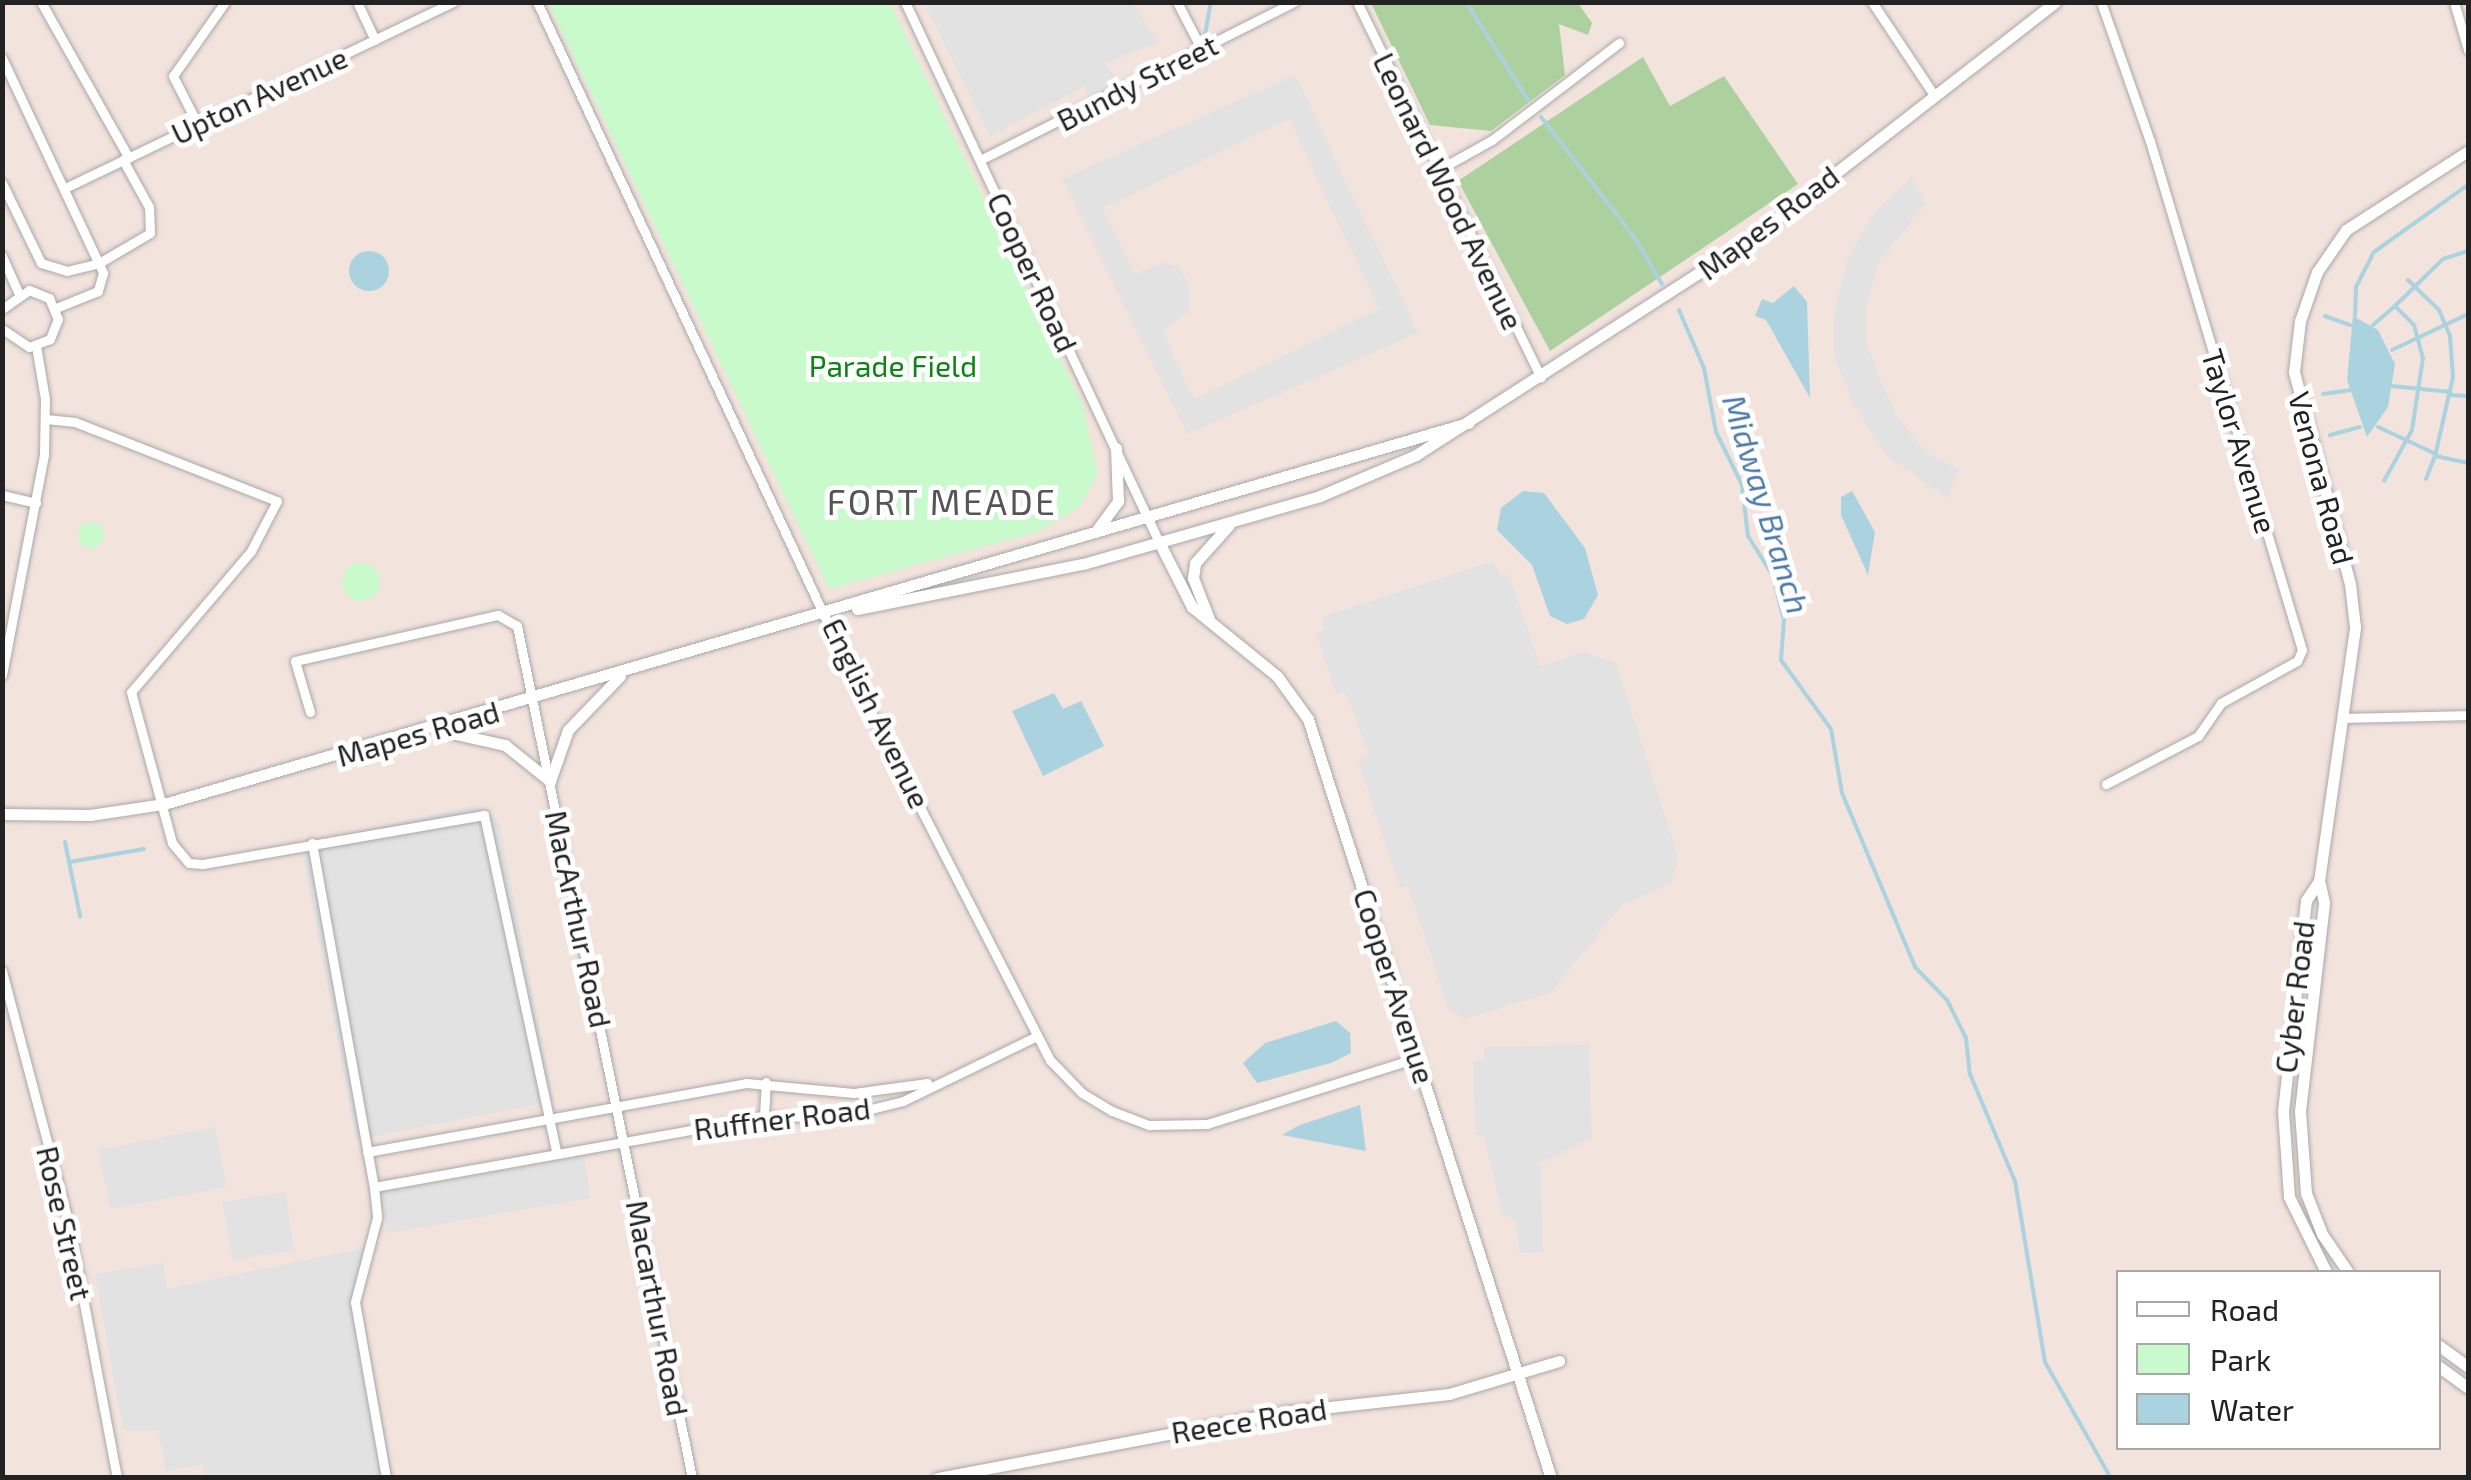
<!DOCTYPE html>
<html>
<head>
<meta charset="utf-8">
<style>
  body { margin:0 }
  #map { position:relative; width:2471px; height:1480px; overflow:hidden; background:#f2efe9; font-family:"Exo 2",sans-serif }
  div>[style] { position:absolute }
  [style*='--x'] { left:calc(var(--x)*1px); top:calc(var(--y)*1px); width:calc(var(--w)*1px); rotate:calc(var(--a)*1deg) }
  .military>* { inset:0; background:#f3e3dd }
  .forest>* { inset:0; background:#add19e }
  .park>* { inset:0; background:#c8facc }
  .round { border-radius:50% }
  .parking>* { inset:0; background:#e2e2e2 }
  .water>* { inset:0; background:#aad3df }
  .stream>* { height:4px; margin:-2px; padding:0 2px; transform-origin:2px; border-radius:2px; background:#aad3df }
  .roads { filter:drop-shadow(0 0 2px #a9a9a9) drop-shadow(0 0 2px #a9a9a9) }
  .minor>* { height:9px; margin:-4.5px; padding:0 4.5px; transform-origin:4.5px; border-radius:4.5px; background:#fff }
  .tertiary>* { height:11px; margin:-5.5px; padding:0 5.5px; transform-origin:5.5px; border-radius:5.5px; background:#fff }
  span { translate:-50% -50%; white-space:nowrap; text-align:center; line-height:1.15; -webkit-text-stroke:10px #fff; paint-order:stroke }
  .street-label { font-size:30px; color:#222 }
  .park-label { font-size:30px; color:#0c8416 }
  .water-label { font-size:32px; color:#4a7aab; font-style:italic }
  .quarter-label { font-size:35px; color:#555; letter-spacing:2.5px }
  .frame { position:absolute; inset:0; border:5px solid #222; pointer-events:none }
  .legend { position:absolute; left:2116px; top:1270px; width:325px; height:180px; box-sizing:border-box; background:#fff; border:2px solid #a7a7a7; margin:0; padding:12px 18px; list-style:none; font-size:30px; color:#222 }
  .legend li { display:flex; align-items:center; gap:20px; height:50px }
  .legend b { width:50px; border:2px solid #a7a7a7 }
</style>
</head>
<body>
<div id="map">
  <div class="military">
    <i style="clip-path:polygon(evenodd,3px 3px,2468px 3px,2468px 1477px,3px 1478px,3px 3px,2118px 1272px,2438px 1272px,2438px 1448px,2118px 1448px,2118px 1272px)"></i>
  </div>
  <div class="forest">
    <i style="clip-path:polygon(1371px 3px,1578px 3px,1592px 23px,1588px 35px,1559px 24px,1565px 75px,1491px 131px,1430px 125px)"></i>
    <i style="clip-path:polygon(1643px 57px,1670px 106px,1724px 76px,1798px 184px,1550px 351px,1458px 181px)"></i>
  </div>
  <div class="park">
    <i style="clip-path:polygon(548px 3px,890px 3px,1083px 406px,1098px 475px,1077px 509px,1036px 532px,829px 589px)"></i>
    <i class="round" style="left:78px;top:522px;width:26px;height:26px"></i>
    <i class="round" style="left:342px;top:563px;width:38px;height:38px"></i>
  </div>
  <div class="parking">
    <i style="clip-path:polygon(925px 3px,1132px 3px,1158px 42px,1106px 63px,1120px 84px,1088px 102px,1085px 86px,990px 137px)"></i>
    <i style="clip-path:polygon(evenodd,1295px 75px,1418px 333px,1188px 434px,1062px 179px,1295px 75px,1289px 119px,1379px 309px,1194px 399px,1162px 331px,1189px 311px,1189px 283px,1176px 266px,1164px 263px,1135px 274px,1103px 208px,1289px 119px)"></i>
    <i style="clip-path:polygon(1912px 177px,1926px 203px,1879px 262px,1866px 306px,1866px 344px,1897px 418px,1928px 453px,1959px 470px,1947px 499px,1885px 454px,1853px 404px,1834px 354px,1833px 318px,1848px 257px,1876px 210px)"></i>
    <i style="clip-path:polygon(1494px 561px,1500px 577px,1509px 575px,1540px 666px,1584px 652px,1616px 663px,1678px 857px,1671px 884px,1623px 904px,1550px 993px,1464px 1019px,1448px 1008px,1408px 886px,1400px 888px,1358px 761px,1369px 756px,1367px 748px,1345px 692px,1336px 694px,1316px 633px,1324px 629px,1322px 617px)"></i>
    <i style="clip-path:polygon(476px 805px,499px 822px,554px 1101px,356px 1140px,301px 845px)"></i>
    <i style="clip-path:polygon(1589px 1045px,1592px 1138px,1541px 1163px,1543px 1252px,1519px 1253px,1516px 1222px,1502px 1213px,1484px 1136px,1475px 1134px,1473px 1062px,1484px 1060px,1484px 1047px)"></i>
    <i style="clip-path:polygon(215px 1127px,227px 1187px,111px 1209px,98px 1150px)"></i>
    <i style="clip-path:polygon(584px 1156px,591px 1198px,388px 1233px,380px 1192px)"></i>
    <i style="clip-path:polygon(286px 1192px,294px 1250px,233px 1260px,222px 1202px)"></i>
    <i style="clip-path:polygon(373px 1246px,361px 1302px,393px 1477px,206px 1477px,202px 1465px,166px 1471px,158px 1431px,123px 1430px,95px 1274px,163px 1263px,167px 1289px)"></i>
  </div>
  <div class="water">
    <i class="round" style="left:349px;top:251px;width:40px;height:40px"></i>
    <i style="clip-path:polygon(1794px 286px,1807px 302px,1810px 398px,1766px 320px,1755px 316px,1762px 299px,1773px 303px)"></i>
    <i style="clip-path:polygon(2353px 316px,2378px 330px,2395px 364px,2388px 407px,2367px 437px,2347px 380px)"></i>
    <i style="clip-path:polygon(1523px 491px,1544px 493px,1585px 548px,1598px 595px,1584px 619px,1567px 624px,1550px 616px,1532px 565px,1497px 530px,1501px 508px)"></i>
    <i style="clip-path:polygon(1852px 491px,1875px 532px,1868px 575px,1841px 515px,1841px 497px)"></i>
    <i style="clip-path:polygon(1054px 693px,1063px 709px,1081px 701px,1104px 746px,1043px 776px,1012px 711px)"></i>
    <i style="clip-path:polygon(1336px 1021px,1350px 1033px,1351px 1053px,1331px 1063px,1257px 1083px,1243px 1063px,1265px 1043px)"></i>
    <i style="clip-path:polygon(1360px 1105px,1366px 1151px,1282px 1135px,1300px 1125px)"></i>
  </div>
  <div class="stream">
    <i style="--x:1466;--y:2;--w:116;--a:57.7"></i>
    <i style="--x:1205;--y:35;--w:34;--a:-80"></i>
    <i style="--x:1541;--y:117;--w:153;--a:52.2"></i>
    <i style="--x:1635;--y:238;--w:53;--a:59.6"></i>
    <i style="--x:2408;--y:280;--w:43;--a:44.1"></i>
    <i style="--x:2439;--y:310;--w:28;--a:67"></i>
    <i style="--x:2450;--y:336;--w:41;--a:85.8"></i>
    <i style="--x:2453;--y:377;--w:81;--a:102.8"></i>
    <i style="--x:2395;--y:306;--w:67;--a:-44.4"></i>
    <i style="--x:2443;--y:259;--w:26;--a:-18"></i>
    <i style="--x:1679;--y:310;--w:63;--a:66.7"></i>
    <i style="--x:1704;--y:368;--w:65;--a:79.4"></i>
    <i style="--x:1716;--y:432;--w:59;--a:63.9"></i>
    <i style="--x:1742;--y:485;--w:51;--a:83.3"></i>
    <i style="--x:1748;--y:536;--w:47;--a:58"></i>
    <i style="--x:1773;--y:576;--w:45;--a:76"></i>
    <i style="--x:1784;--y:620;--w:40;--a:94.3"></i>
    <i style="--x:1781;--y:660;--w:85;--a:54.1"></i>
    <i style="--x:1831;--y:729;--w:65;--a:80.2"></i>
    <i style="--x:1842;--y:793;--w:189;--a:67.2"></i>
    <i style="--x:1915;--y:967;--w:46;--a:45.9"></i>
    <i style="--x:1947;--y:1000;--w:42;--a:63.4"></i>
    <i style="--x:1966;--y:1038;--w:36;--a:84"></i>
    <i style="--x:1970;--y:1074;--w:116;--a:67.2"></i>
    <i style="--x:2015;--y:1181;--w:183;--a:80.6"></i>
    <i style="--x:2045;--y:1362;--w:133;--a:60.4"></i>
    <i style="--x:2325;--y:316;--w:27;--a:20"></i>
    <i style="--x:2355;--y:316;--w:29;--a:-88"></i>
    <i style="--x:2356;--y:287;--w:39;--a:-63"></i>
    <i style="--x:2374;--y:252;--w:115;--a:-35.5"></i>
    <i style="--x:2373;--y:325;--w:29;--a:-41"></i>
    <i style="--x:2395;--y:306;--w:27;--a:45"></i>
    <i style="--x:2414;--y:325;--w:34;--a:75"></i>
    <i style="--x:2423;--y:358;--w:73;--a:98.7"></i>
    <i style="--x:2412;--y:430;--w:58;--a:118.8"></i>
    <i style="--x:2392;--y:350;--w:84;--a:-25.3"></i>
    <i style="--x:2392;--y:386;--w:59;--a:5.8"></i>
    <i style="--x:2323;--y:394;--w:27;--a:-8"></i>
    <i style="--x:2450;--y:395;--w:18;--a:3"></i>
    <i style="--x:2378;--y:427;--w:64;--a:25"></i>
    <i style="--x:2330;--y:435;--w:31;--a:-15"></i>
    <i style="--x:2426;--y:479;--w:25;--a:-69"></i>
    <i style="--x:2435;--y:456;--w:34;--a:12"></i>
    <i style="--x:65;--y:842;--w:76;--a:78.5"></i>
    <i style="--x:69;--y:862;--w:76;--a:-9.8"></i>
  </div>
  <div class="roads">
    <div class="minor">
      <i style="--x:41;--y:2;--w:179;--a:60.6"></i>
      <i style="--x:357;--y:2;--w:42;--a:64.7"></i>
      <i style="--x:537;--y:2;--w:741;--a:64.92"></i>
      <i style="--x:851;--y:673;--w:435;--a:62.8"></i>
      <i style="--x:1050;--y:1060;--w:46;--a:45.9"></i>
      <i style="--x:1082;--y:1093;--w:35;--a:31"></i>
      <i style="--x:1112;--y:1111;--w:40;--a:21"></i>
      <i style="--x:1149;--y:1125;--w:58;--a:-1"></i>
      <i style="--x:1207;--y:1124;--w:222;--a:-17.5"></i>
      <i style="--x:905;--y:2;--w:597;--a:64.81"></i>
      <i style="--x:1177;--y:2;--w:54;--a:62.5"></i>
      <i style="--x:1357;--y:2;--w:418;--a:63.9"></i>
      <i style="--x:1872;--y:2;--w:112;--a:56.3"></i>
      <i style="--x:2101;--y:2;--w:147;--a:70.6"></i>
      <i style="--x:2150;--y:141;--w:531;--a:73.37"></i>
      <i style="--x:2302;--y:650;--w:12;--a:114"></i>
      <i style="--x:2297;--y:661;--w:87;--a:151.1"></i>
      <i style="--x:2221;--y:703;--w:40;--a:124.9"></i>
      <i style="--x:2198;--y:736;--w:104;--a:152.4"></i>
      <i style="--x:2454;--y:2;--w:50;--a:73.7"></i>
      <i style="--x:2;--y:58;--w:238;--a:64.8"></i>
      <i style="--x:103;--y:273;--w:19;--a:106"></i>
      <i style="--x:98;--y:291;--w:45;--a:158"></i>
      <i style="--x:197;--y:123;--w:53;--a:-117.1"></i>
      <i style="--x:173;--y:76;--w:90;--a:-54.9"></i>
      <i style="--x:980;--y:160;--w:352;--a:-26.7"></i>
      <i style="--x:1438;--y:170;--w:62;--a:-29.1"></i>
      <i style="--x:1492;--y:140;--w:160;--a:-37.4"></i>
      <i style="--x:2;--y:183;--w:89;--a:64"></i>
      <i style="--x:41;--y:263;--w:27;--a:17"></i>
      <i style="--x:67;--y:271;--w:33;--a:-14"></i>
      <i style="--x:99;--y:263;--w:59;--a:-30.5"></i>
      <i style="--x:150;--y:233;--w:26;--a:-92"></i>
      <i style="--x:149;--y:207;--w:54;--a:-119"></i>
      <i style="--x:65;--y:188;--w:431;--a:-25.6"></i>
      <i style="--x:2;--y:256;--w:39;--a:66"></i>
      <i style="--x:2;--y:309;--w:33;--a:-35"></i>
      <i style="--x:29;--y:290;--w:22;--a:22"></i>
      <i style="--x:49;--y:298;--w:23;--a:67"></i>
      <i style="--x:58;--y:319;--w:22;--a:112"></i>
      <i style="--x:50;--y:339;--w:22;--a:159"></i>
      <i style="--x:29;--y:347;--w:32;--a:-146"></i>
      <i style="--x:46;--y:419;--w:29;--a:6"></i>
      <i style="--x:75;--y:422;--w:217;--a:21.4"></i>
      <i style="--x:277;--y:501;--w:56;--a:117.5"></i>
      <i style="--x:251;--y:551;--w:185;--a:130.4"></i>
      <i style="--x:131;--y:692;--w:156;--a:74.8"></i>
      <i style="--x:172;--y:843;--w:26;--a:50"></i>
      <i style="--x:189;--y:863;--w:14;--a:4"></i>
      <i style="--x:203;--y:864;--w:285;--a:-9.9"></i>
      <i style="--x:484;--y:815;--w:345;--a:77.9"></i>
      <i style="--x:2;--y:495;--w:35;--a:13"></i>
      <i style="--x:2;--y:675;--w:224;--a:-79.2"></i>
      <i style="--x:44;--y:455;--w:56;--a:-89"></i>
      <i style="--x:45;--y:399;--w:54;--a:-99.6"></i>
      <i style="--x:310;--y:712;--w:53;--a:-106.4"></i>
      <i style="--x:295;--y:661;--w:208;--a:-12.8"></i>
      <i style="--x:498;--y:615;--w:22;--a:30"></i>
      <i style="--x:517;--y:626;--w:870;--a:78.39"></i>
      <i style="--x:2345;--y:718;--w:123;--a:-1.4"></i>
      <i style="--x:312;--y:843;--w:350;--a:79.8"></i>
      <i style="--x:374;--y:1187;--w:31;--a:84"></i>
      <i style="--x:377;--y:1218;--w:87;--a:104.7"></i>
      <i style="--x:355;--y:1302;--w:179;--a:80"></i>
      <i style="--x:2;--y:971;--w:262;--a:75.2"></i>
      <i style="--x:69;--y:1224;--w:258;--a:79.3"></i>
      <i style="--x:764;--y:1117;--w:35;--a:-87"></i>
      <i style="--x:367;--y:1152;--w:385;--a:-10.3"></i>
      <i style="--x:746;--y:1083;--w:108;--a:5.3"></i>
      <i style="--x:854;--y:1093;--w:74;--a:-7.8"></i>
      <i style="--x:374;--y:1187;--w:396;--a:-10.2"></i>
      <i style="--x:764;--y:1117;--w:79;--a:-0.7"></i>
      <i style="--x:843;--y:1116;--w:62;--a:-14"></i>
      <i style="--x:903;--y:1101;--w:149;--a:-25.9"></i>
    </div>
    <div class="tertiary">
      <i style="--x:1097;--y:530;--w:36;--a:-54"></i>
      <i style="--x:1118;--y:501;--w:53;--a:-92.2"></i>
      <i style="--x:1159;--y:542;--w:73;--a:63.1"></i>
      <i style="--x:1192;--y:607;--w:109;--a:39.1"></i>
      <i style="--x:1277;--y:676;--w:53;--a:54.2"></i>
      <i style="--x:1308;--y:719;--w:797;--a:72.25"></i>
      <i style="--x:857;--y:609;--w:230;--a:-11.3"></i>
      <i style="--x:1083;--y:564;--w:247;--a:-16"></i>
      <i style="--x:1320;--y:496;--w:104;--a:-23.1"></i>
      <i style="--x:1416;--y:455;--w:394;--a:-32.8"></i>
      <i style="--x:1747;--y:242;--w:390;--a:-37.9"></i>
      <i style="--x:1209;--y:619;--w:44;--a:-111.3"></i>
      <i style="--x:1193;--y:578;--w:15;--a:-82"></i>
      <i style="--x:1195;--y:563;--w:51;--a:-48.2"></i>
      <i style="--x:438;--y:730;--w:69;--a:12.6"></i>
      <i style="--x:505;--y:745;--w:58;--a:38.7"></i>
      <i style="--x:550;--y:781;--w:54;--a:-70.6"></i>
      <i style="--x:568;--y:730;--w:75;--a:-46.1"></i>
      <i style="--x:2;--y:814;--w:88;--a:0.7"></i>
      <i style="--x:90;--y:815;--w:75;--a:-8.5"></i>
      <i style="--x:164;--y:804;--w:1359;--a:-16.29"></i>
      <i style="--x:2319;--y:881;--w:23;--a:124"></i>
      <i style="--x:2306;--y:900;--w:212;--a:96.2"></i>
      <i style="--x:2283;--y:1111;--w:86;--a:86"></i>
      <i style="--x:2289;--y:1197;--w:84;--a:63.7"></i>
      <i style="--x:2348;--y:1272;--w:46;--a:-124.4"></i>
      <i style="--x:2322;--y:1234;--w:44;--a:-111.3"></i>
      <i style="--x:2306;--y:1193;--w:82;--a:-94.2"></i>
      <i style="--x:2300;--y:1111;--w:210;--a:-83.4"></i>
      <i style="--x:2324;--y:902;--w:22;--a:-103"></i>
      <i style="--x:2319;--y:881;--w:257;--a:-81.9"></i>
      <i style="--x:2355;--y:627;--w:43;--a:-96.6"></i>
      <i style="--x:2350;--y:584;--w:219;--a:-104.8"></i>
      <i style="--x:2294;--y:372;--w:51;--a:-83.3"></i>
      <i style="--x:2300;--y:321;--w:52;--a:-70.9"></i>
      <i style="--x:2317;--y:272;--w:51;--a:-55.4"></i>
      <i style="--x:2346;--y:230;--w:145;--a:-32.9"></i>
      <i style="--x:2438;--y:1345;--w:37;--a:36"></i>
      <i style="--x:2438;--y:1366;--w:37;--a:36"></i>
      <i style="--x:937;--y:1478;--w:353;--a:-10.8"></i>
      <i style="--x:1284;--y:1412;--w:166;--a:-6.2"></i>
      <i style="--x:1449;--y:1394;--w:115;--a:-16.7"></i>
    </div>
  </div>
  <div class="street-label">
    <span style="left:1137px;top:82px;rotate:-27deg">Bundy Street</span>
    <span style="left:259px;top:95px;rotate:-25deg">Upton Avenue</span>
    <span style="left:1449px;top:191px;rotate:64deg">Leonard Wood Avenue</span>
    <span style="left:1768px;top:222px;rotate:-37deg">Mapes Road</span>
    <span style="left:1033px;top:272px;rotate:65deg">Cooper Road</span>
    <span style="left:2240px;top:441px;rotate:73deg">Taylor Avenue</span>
    <span style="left:2322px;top:478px;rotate:75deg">Venona Road</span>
    <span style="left:877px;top:713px;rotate:64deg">English Avenue</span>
    <span style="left:418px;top:733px;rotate:-16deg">Mapes Road</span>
    <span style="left:579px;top:919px;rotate:78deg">MacArthur Road</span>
    <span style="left:1395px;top:986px;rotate:72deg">Cooper Avenue</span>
    <span style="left:2294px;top:997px;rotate:-83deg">Cyber Road</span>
    <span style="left:782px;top:1118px;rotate:-7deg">Ruffner Road</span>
    <span style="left:65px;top:1223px;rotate:77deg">Rose Street</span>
    <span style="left:658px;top:1308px;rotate:79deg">Macarthur Road</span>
    <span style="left:1249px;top:1420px;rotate:-9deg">Reece Road</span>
  </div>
  <div class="park-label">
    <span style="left:893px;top:365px">Parade Field</span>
  </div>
  <div class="water-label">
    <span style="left:1767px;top:504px;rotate:73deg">Midway Branch</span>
  </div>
  <div class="quarter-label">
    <span style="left:942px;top:501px">FORT MEADE</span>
  </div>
  <div class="frame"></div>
  <ul class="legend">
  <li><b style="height:12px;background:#fff"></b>Road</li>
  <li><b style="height:28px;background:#c8facc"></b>Park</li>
  <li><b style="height:28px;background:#aad3df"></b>Water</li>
  </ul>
</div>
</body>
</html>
